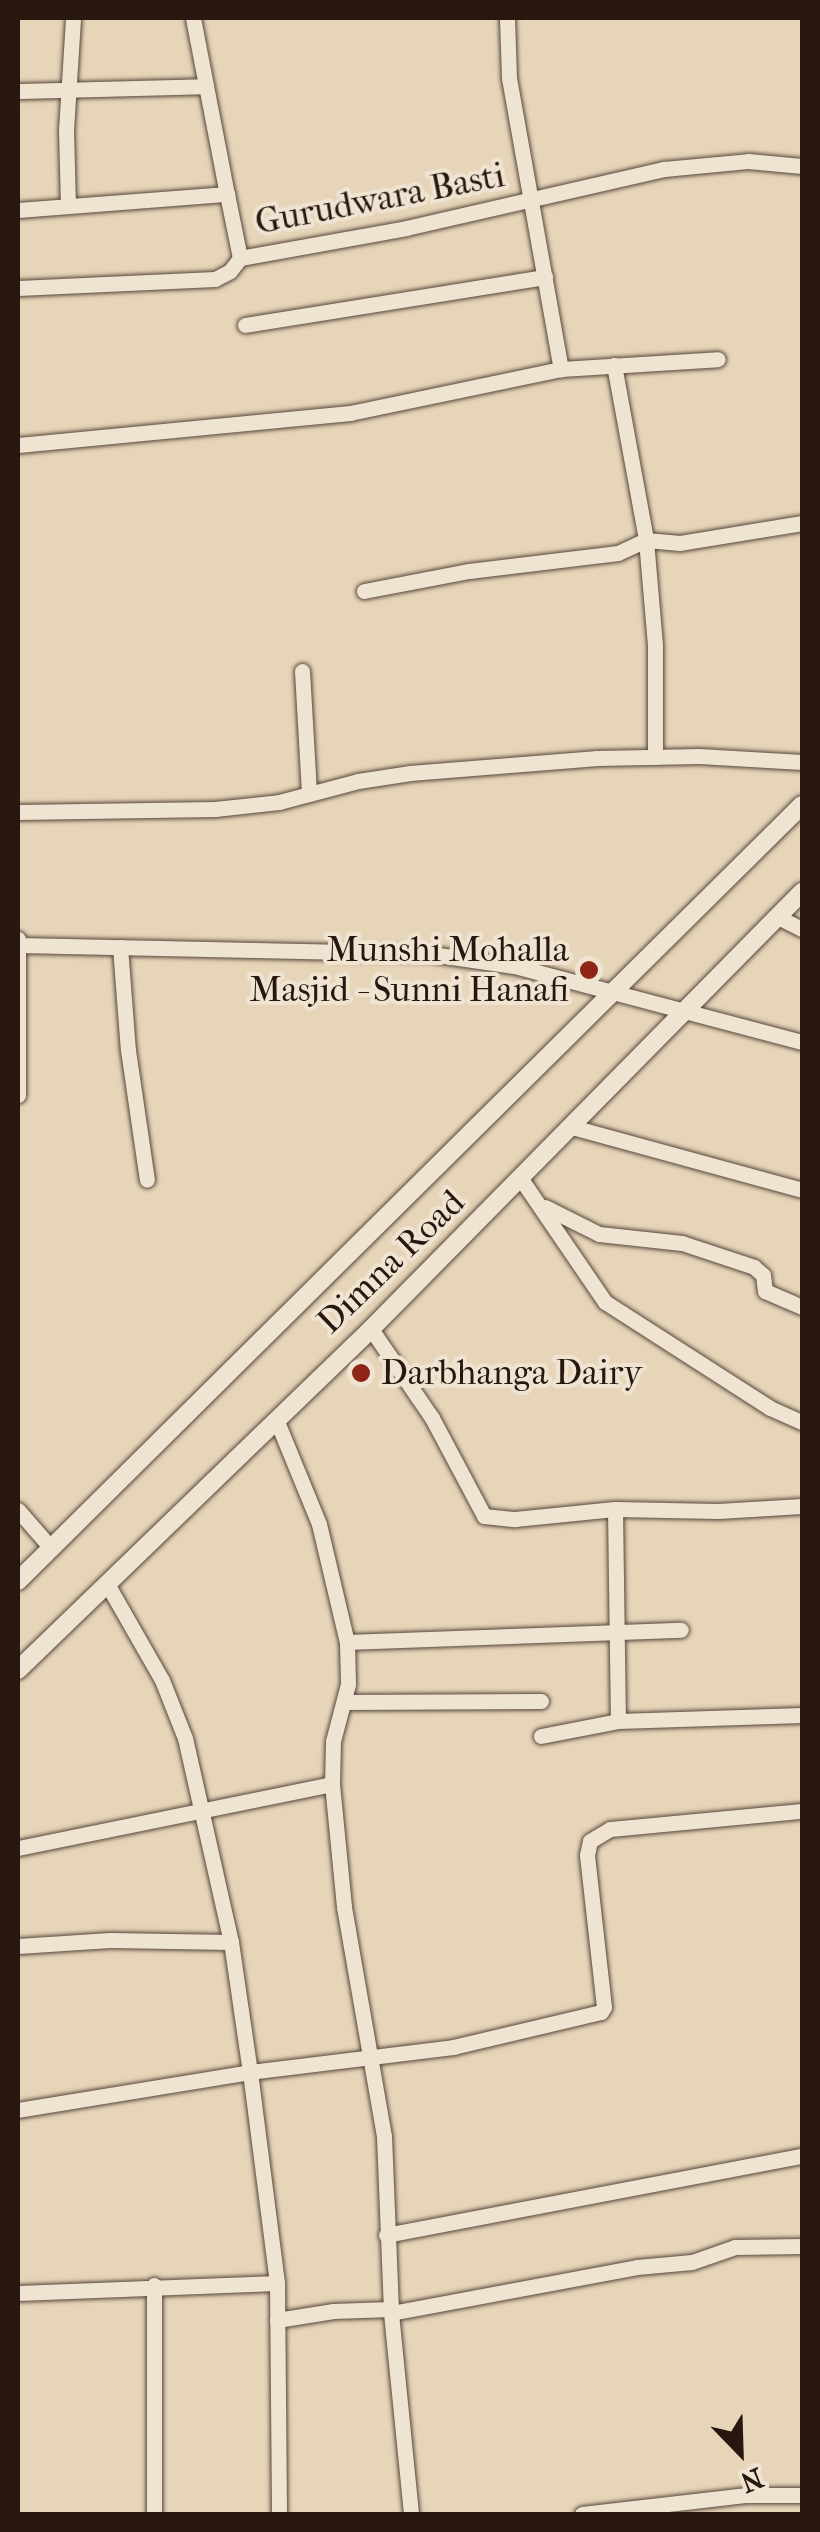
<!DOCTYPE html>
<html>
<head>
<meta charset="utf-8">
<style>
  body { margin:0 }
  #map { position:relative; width:820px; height:2532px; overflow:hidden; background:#e6d5b9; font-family:"IM FELL French Canon",serif }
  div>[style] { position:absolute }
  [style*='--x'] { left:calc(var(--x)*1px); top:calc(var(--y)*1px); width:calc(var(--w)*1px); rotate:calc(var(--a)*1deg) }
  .roads { filter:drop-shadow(0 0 2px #57463a) drop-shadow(0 0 2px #57463a) }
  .minor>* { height:15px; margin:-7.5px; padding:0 7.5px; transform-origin:7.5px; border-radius:7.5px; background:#efe4d2 }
  .tertiary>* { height:18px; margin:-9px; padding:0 9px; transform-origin:9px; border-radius:9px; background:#efe4d2 }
  .dots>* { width:28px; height:28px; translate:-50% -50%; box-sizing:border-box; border:5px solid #efe4d2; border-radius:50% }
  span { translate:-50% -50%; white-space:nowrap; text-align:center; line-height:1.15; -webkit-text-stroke:8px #efe4d2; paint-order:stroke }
  .street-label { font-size:35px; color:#27170f }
  .poi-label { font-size:35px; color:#27170f }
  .right { translate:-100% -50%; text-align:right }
  .left { translate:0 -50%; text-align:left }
  .frame { position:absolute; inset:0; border:20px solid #27170f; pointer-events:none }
  .north { position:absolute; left:690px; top:2402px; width:100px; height:100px; -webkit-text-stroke:8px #efe4d2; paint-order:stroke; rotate:157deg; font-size:28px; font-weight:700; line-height:40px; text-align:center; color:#27170f }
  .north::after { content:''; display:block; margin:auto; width:35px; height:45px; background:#27170f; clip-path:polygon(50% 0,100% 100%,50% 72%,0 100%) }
</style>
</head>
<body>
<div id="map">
  <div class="roads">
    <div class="minor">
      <i style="--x:193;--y:18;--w:179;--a:79.1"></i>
      <i style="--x:507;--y:18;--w:60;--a:88.1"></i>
      <i style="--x:509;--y:78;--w:296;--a:79.9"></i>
      <i style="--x:18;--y:91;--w:188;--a:-1.5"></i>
      <i style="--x:68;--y:206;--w:76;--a:-91.5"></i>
      <i style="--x:66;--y:130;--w:112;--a:-86.4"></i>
      <i style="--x:18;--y:210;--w:210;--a:-4.4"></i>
      <i style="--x:227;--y:194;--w:65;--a:78.5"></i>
      <i style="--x:240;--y:258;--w:169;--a:-10.2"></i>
      <i style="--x:406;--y:228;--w:265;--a:-12.9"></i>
      <i style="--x:664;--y:169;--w:84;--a:-5.4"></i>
      <i style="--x:748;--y:161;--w:54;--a:5.3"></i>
      <i style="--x:18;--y:288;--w:197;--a:-2.6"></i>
      <i style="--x:215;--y:279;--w:17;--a:-28"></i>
      <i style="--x:230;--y:271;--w:16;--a:-52"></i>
      <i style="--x:245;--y:325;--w:304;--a:-9.1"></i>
      <i style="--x:614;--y:365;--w:178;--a:79.6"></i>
      <i style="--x:646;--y:540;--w:106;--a:85.1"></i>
      <i style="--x:655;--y:646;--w:111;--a:90"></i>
      <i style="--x:18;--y:445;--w:334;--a:-5.5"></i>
      <i style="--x:350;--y:413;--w:216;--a:-11.8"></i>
      <i style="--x:561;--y:369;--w:157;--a:-3.6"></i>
      <i style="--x:364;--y:591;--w:107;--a:-10.8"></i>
      <i style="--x:469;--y:571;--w:150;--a:-6.9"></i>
      <i style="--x:618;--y:553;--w:31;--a:-25"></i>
      <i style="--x:646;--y:540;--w:34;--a:5"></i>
      <i style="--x:680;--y:543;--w:124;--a:-9.3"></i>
      <i style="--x:302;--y:671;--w:123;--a:86.7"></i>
      <i style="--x:18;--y:812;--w:197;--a:-0.9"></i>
      <i style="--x:215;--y:809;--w:64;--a:-6.2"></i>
      <i style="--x:279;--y:802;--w:82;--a:-14.9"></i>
      <i style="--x:358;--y:781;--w:53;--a:-8.7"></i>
      <i style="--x:410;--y:773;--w:188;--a:-4.6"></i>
      <i style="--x:597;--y:758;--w:102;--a:-1.1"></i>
      <i style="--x:699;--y:756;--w:103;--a:3.3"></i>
      <i style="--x:778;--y:917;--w:27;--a:27"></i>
      <i style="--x:18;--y:939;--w:156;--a:90"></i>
      <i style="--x:18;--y:945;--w:413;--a:1.2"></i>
      <i style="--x:431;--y:954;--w:84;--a:8.2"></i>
      <i style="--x:514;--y:966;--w:298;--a:14.8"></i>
      <i style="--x:120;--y:947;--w:103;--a:85.6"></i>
      <i style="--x:128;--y:1050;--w:131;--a:81.7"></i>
      <i style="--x:572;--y:1127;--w:238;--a:15.3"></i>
      <i style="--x:521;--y:1179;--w:149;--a:55.7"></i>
      <i style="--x:605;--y:1302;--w:196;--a:32.7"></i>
      <i style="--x:770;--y:1408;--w:35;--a:24"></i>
      <i style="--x:545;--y:1207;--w:60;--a:26.6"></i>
      <i style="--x:599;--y:1234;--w:83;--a:6.2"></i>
      <i style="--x:682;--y:1243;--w:76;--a:18.4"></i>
      <i style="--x:754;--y:1267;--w:12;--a:42"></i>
      <i style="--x:763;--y:1275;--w:16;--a:83"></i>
      <i style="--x:765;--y:1291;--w:40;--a:23.4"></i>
      <i style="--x:371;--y:1329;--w:108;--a:55.6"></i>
      <i style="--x:432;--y:1418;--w:111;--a:62"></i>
      <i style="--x:484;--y:1516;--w:31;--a:6"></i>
      <i style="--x:515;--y:1519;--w:100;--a:-5.7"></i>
      <i style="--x:615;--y:1509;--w:103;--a:1.1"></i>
      <i style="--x:718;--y:1511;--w:84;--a:-3.4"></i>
      <i style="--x:276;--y:1419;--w:113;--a:67.7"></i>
      <i style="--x:319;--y:1524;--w:121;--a:76.7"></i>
      <i style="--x:347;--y:1642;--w:334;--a:-2.1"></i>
      <i style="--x:615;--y:1509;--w:212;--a:89.2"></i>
      <i style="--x:18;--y:1510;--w:50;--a:49"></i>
      <i style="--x:106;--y:1582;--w:113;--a:60.3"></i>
      <i style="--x:162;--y:1680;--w:62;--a:68.4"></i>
      <i style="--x:185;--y:1738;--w:209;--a:77.3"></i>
      <i style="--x:231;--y:1942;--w:131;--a:81.7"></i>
      <i style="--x:250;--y:2072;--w:205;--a:-7"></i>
      <i style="--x:453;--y:2047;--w:152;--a:-13.3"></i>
      <i style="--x:601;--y:2012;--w:6;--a:-59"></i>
      <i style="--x:604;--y:2007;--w:153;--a:-96.4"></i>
      <i style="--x:587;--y:1855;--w:14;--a:-78"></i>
      <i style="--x:590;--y:1841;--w:23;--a:-31"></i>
      <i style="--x:610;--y:1829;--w:193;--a:-5.4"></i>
      <i style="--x:347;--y:1642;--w:42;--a:88.6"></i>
      <i style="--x:348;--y:1684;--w:59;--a:104.7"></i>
      <i style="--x:333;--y:1741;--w:43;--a:91.3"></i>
      <i style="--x:332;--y:1784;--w:124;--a:84.4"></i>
      <i style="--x:344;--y:1907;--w:232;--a:80.1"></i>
      <i style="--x:384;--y:2136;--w:177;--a:87.7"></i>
      <i style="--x:391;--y:2313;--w:202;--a:84.3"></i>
      <i style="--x:344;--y:1702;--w:197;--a:-0.3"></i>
      <i style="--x:541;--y:1736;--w:78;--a:-11"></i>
      <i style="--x:618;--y:1721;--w:184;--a:-1.9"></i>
      <i style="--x:18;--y:1848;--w:320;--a:-11.5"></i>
      <i style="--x:18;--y:1946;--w:92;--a:-3.7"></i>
      <i style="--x:110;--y:1940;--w:121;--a:0.9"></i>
      <i style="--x:18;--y:2110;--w:235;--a:-9.3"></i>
      <i style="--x:250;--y:2072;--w:213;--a:82.7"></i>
      <i style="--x:277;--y:2283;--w:231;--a:89.5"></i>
      <i style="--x:386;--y:2235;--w:423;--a:-10.8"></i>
      <i style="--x:18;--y:2293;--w:259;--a:-2.2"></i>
      <i style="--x:391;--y:2313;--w:250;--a:-10.6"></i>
      <i style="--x:637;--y:2267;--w:55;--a:-5.2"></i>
      <i style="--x:692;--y:2262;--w:46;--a:-19.2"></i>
      <i style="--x:735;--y:2247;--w:67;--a:-0.9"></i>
      <i style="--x:277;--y:2320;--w:57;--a:-9.1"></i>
      <i style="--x:333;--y:2311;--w:58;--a:-2"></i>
      <i style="--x:154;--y:2514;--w:229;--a:-90"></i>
      <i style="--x:582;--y:2514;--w:164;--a:-6.6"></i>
      <i style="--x:745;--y:2495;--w:57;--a:0"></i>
    </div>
    <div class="tertiary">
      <i style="--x:18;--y:1581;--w:1103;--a:-44.71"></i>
      <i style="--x:18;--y:1670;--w:491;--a:-44"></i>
      <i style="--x:371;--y:1329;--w:614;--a:-45.4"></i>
    </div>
  </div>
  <div class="dots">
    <i style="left:589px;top:970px;background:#8f2418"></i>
    <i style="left:361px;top:1373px;background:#8f2418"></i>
  </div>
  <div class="street-label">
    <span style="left:380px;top:199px;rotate:-11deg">Gurudwara Basti</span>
    <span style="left:391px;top:1262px;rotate:-44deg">Dimna Road</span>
  </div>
  <div class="poi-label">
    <span class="right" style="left:569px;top:970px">Munshi Mohalla<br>Masjid - Sunni Hanafi</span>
    <span class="left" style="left:381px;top:1373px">Darbhanga Dairy</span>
  </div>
  <div class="frame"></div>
  <div class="north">N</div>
</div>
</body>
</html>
